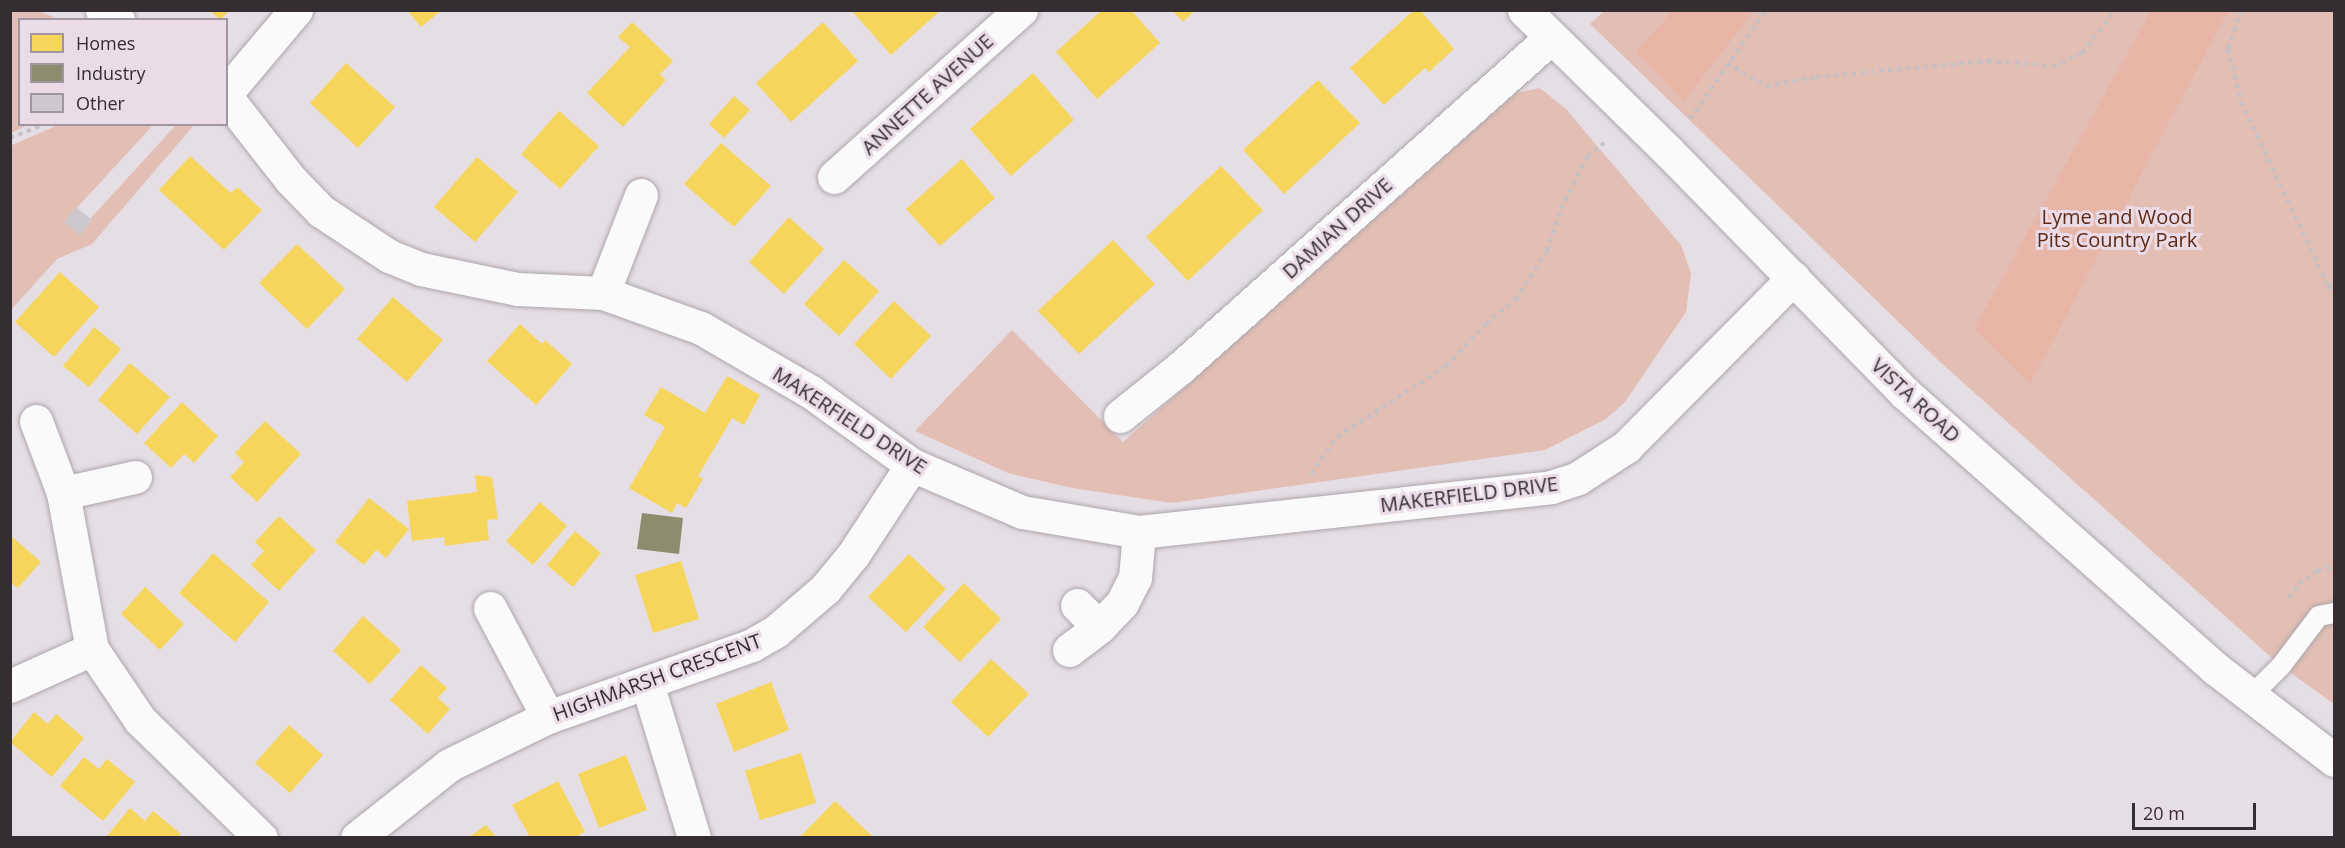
<!DOCTYPE html>
<html>
<head>
<meta charset="utf-8">
<style>
  body { margin:0 }
  #map { position:relative; width:2345px; height:848px; overflow:hidden; background:#e6dee5; font-family:"Open Sans",sans-serif }
  div>[style] { position:absolute }
  [style*='--x'] { left:calc(var(--x)*1px); top:calc(var(--y)*1px); width:calc(var(--w)*1px); rotate:calc(var(--a)*1deg) }
  .green>* { inset:0; background:#e3beb5 }
  .forest>* { inset:0; background:#e8b6a7 }
  .homes>* { inset:0; background:#f6d55c }
  .industry>* { inset:0; background:#8c8c6e }
  .building>* { inset:0; background:#ccc8ce }
  .path>* { height:4px; margin-top:-2px; transform-origin:0; background:repeating-linear-gradient(90deg,#c5c1c4 0 4.5px,transparent 0 9px) }
  .roads { filter:drop-shadow(0 0 2px #aca6ab) drop-shadow(0 0 2px #aca6ab) }
  .lane>* { height:20px; margin:-10px; padding:0 10px; transform-origin:10px; border-radius:10px; background:#fbfafb }
  .street>* { height:33px; margin:-16.5px; padding:0 16.5px; transform-origin:16.5px; border-radius:16.5px; background:#fbfafb }
  .secondary>* { height:33px; margin:-16.5px; padding:0 16.5px; transform-origin:16.5px; border-radius:16.5px; background:#fbfafb }
  span { translate:-50% -50%; white-space:nowrap; text-align:center; line-height:1.15; -webkit-text-stroke:6px #eadbe7; paint-order:stroke }
  .street-label { font-size:20px; color:#342e32 }
  .park-label { font-size:20px; color:#5f2914 }
  .frame { position:absolute; inset:0; border:12px solid #342e32; pointer-events:none }
  .legend { position:absolute; left:18px; top:18px; width:210px; height:108px; box-sizing:border-box; background:#eadbe7; border:2px solid #a1969f; margin:0; padding:8px 10px; list-style:none; font-size:18px; color:#342e32 }
  .legend li { display:flex; align-items:center; gap:12px; height:30px }
  .legend b { width:30px; border:2px solid #a1969f }
  .scale { position:absolute; left:2132px; top:803px; width:124px; height:27px; box-sizing:border-box; border:3px solid #342e32; border-top:0; padding-left:8px; font-size:18px; line-height:21px; white-space:nowrap; color:#342e32; -webkit-text-stroke:4px #eadbe7; paint-order:stroke }
</style>
</head>
<body>
<div id="map">
  <div class="green">
    <i style="clip-path:polygon(11px 10px,39px 11px,58px 19px,20px 20px,20px 124px,28px 125px,11px 133px)"></i>
    <i style="clip-path:polygon(1605px 10px,2334px 11px,2334px 704px,2281px 666px,1939px 361px,1590px 24px)"></i>
    <i style="clip-path:polygon(1540px 88px,1566px 109px,1681px 245px,1691px 273px,1686px 312px,1625px 402px,1606px 419px,1545px 450px,1172px 503px,1072px 488px,1008px 473px,915px 431px,1012px 330px,1123px 442px,1516px 93px)"></i>
    <i style="clip-path:polygon(58px 125px,153px 125px,64px 222px,80px 235px,90px 219px,176px 125px,194px 125px,92px 244px,57px 259px,11px 310px,10px 146px)"></i>
  </div>
  <div class="forest">
    <i style="clip-path:polygon(1673px 10px,1754px 11px,1684px 101px,1636px 52px)"></i>
    <i style="clip-path:polygon(2151px 11px,2228px 11px,2030px 384px,1974px 329px)"></i>
  </div>
  <div class="homes">
    <i style="clip-path:polygon(209px 10px,229px 10px,221px 20px)"></i>
    <i style="clip-path:polygon(407px 10px,442px 10px,421px 27px)"></i>
    <i style="clip-path:polygon(851px 10px,941px 10px,891px 55px)"></i>
    <i style="clip-path:polygon(1102px 10px,1131px 10px,1160px 43px,1097px 99px,1056px 52px)"></i>
    <i style="clip-path:polygon(1172px 10px,1196px 10px,1183px 22px)"></i>
    <i style="clip-path:polygon(1414px 10px,1420px 10px,1454px 49px,1429px 72px,1425px 68px,1384px 105px,1350px 68px)"></i>
    <i style="clip-path:polygon(632px 22px,673px 61px,660px 74px,666px 80px,623px 127px,587px 93px,630px 47px,618px 37px)"></i>
    <i style="clip-path:polygon(823px 22px,858px 61px,791px 122px,756px 83px)"></i>
    <i style="clip-path:polygon(346px 63px,395px 107px,358px 148px,310px 103px)"></i>
    <i style="clip-path:polygon(1033px 73px,1074px 120px,1011px 176px,970px 129px)"></i>
    <i style="clip-path:polygon(1318px 80px,1360px 123px,1284px 194px,1243px 150px)"></i>
    <i style="clip-path:polygon(734px 96px,750px 110px,724px 138px,709px 124px)"></i>
    <i style="clip-path:polygon(559px 111px,599px 146px,560px 189px,521px 154px)"></i>
    <i style="clip-path:polygon(721px 143px,771px 186px,734px 227px,684px 184px)"></i>
    <i style="clip-path:polygon(190px 156px,231px 193px,237px 187px,262px 210px,224px 250px,159px 190px)"></i>
    <i style="clip-path:polygon(477px 157px,518px 192px,475px 242px,434px 207px)"></i>
    <i style="clip-path:polygon(962px 159px,995px 198px,940px 246px,906px 209px)"></i>
    <i style="clip-path:polygon(1221px 166px,1263px 210px,1188px 281px,1146px 237px)"></i>
    <i style="clip-path:polygon(789px 217px,824px 249px,784px 294px,749px 262px)"></i>
    <i style="clip-path:polygon(1113px 240px,1155px 284px,1079px 354px,1038px 311px)"></i>
    <i style="clip-path:polygon(297px 244px,345px 289px,307px 329px,259px 283px)"></i>
    <i style="clip-path:polygon(844px 260px,879px 291px,839px 336px,804px 304px)"></i>
    <i style="clip-path:polygon(60px 272px,99px 307px,54px 357px,15px 322px)"></i>
    <i style="clip-path:polygon(393px 297px,443px 340px,407px 382px,357px 339px)"></i>
    <i style="clip-path:polygon(894px 301px,931px 336px,891px 379px,854px 344px)"></i>
    <i style="clip-path:polygon(520px 324px,542px 344px,545px 340px,572px 364px,536px 405px,487px 361px)"></i>
    <i style="clip-path:polygon(94px 327px,121px 349px,89px 387px,63px 366px)"></i>
    <i style="clip-path:polygon(130px 363px,170px 397px,137px 434px,98px 400px)"></i>
    <i style="clip-path:polygon(727px 376px,760px 395px,744px 425px,732px 418px,698px 476px,703px 479px,686px 508px,677px 503px,672px 513px,629px 488px,665px 427px,644px 415px,661px 387px,705px 413px)"></i>
    <i style="clip-path:polygon(182px 402px,218px 436px,194px 463px,184px 454px,171px 468px,144px 443px)"></i>
    <i style="clip-path:polygon(265px 421px,301px 454px,257px 502px,230px 477px,244px 462px,235px 453px)"></i>
    <i style="clip-path:polygon(475px 475px,492px 477px,498px 519px,487px 520px,489px 540px,445px 546px,444px 537px,412px 541px,407px 501px,477px 492px)"></i>
    <i style="clip-path:polygon(369px 498px,409px 529px,386px 558px,376px 550px,364px 565px,335px 542px)"></i>
    <i style="clip-path:polygon(540px 502px,567px 526px,533px 565px,506px 541px)"></i>
    <i style="clip-path:polygon(279px 516px,316px 550px,279px 591px,251px 565px,264px 551px,255px 542px)"></i>
    <i style="clip-path:polygon(575px 531px,601px 553px,573px 587px,547px 565px)"></i>
    <i style="clip-path:polygon(10px 535px,41px 562px,18px 588px,10px 582px)"></i>
    <i style="clip-path:polygon(213px 553px,269px 602px,235px 642px,179px 593px)"></i>
    <i style="clip-path:polygon(909px 554px,946px 589px,906px 632px,868px 597px)"></i>
    <i style="clip-path:polygon(681px 561px,699px 619px,653px 633px,635px 575px)"></i>
    <i style="clip-path:polygon(964px 583px,1001px 619px,960px 662px,923px 627px)"></i>
    <i style="clip-path:polygon(145px 587px,184px 624px,160px 650px,121px 614px)"></i>
    <i style="clip-path:polygon(363px 616px,401px 650px,370px 684px,333px 651px)"></i>
    <i style="clip-path:polygon(991px 659px,1029px 694px,988px 737px,951px 702px)"></i>
    <i style="clip-path:polygon(421px 665px,447px 688px,438px 698px,450px 709px,428px 734px,390px 700px)"></i>
    <i style="clip-path:polygon(771px 682px,789px 730px,734px 752px,716px 704px)"></i>
    <i style="clip-path:polygon(34px 712px,48px 724px,56px 714px,84px 738px,52px 777px,10px 742px)"></i>
    <i style="clip-path:polygon(289px 725px,323px 755px,290px 793px,255px 763px)"></i>
    <i style="clip-path:polygon(801px 753px,816px 803px,760px 820px,745px 771px)"></i>
    <i style="clip-path:polygon(626px 755px,647px 810px,599px 828px,578px 774px)"></i>
    <i style="clip-path:polygon(84px 757px,99px 769px,107px 759px,135px 782px,103px 821px,60px 786px)"></i>
    <i style="clip-path:polygon(558px 781px,585px 832px,576px 837px,530px 837px,512px 805px)"></i>
    <i style="clip-path:polygon(835px 801px,872px 836px,870px 837px,800px 837px)"></i>
    <i style="clip-path:polygon(130px 808px,145px 821px,153px 811px,181px 834px,178px 837px,106px 837px)"></i>
    <i style="clip-path:polygon(486px 825px,496px 837px,469px 837px)"></i>
  </div>
  <div class="industry">
    <i style="clip-path:polygon(642px 513px,683px 518px,679px 554px,637px 549px)"></i>
  </div>
  <div class="building">
    <i style="clip-path:polygon(76px 207px,92px 220px,80px 235px,64px 222px)"></i>
  </div>
  <div class="path">
    <i style="--x:2241;--y:10;--w:41;--a:108.4"></i>
    <i style="--x:2228;--y:49;--w:55;--a:76.2"></i>
    <i style="--x:2241;--y:102;--w:204;--a:64.7"></i>
    <i style="--x:2328;--y:286;--w:7;--a:34"></i>
    <i style="--x:1727;--y:63;--w:45;--a:30.5"></i>
    <i style="--x:1766;--y:86;--w:51;--a:-10.2"></i>
    <i style="--x:1816;--y:77;--w:173;--a:-5.3"></i>
    <i style="--x:1988;--y:61;--w:65;--a:4.4"></i>
    <i style="--x:2053;--y:66;--w:32;--a:-24"></i>
    <i style="--x:2082;--y:53;--w:54;--a:-52.5"></i>
    <i style="--x:1690;--y:119;--w:133;--a:-55.1"></i>
    <i style="--x:10;--y:138;--w:37;--a:-22"></i>
    <i style="--x:1311;--y:474;--w:45;--a:-54.9"></i>
    <i style="--x:1337;--y:437;--w:130;--a:-33.1"></i>
    <i style="--x:1446;--y:366;--w:58;--a:-46.4"></i>
    <i style="--x:1486;--y:324;--w:38;--a:-40"></i>
    <i style="--x:1515;--y:300;--w:59;--a:-56.9"></i>
    <i style="--x:1547;--y:251;--w:44;--a:-71.6"></i>
    <i style="--x:1561;--y:209;--w:58;--a:-63.4"></i>
    <i style="--x:1587;--y:157;--w:23;--a:-40"></i>
    <i style="--x:2289;--y:598;--w:17;--a:-54"></i>
    <i style="--x:2299;--y:584;--w:22;--a:-36"></i>
    <i style="--x:2317;--y:571;--w:18;--a:-16"></i>
  </div>
  <div class="roads">
    <div class="lane">
      <i style="--x:2251;--y:696;--w:42;--a:-45"></i>
      <i style="--x:2281;--y:666;--w:63;--a:-52.8"></i>
      <i style="--x:2319;--y:616;--w:15;--a:-11"></i>
    </div>
    <div class="street">
      <i style="--x:102;--y:10;--w:19;--a:32"></i>
      <i style="--x:226;--y:93;--w:109;--a:-49.9"></i>
      <i style="--x:226;--y:97;--w:104;--a:52"></i>
      <i style="--x:290;--y:179;--w:45;--a:45.9"></i>
      <i style="--x:321;--y:211;--w:82;--a:33.5"></i>
      <i style="--x:389;--y:256;--w:35;--a:22"></i>
      <i style="--x:421;--y:269;--w:99;--a:11.7"></i>
      <i style="--x:518;--y:289;--w:85;--a:2.7"></i>
      <i style="--x:603;--y:293;--w:105;--a:-68.8"></i>
      <i style="--x:834;--y:177;--w:251;--a:-41.8"></i>
      <i style="--x:603;--y:293;--w:104;--a:19.7"></i>
      <i style="--x:701;--y:328;--w:127;--a:30.2"></i>
      <i style="--x:811;--y:392;--w:125;--a:35.9"></i>
      <i style="--x:912;--y:465;--w:120;--a:23.1"></i>
      <i style="--x:1022;--y:512;--w:119;--a:9.7"></i>
      <i style="--x:1139;--y:532;--w:414;--a:-6.2"></i>
      <i style="--x:1551;--y:487;--w:28;--a:-18"></i>
      <i style="--x:1578;--y:478;--w:57;--a:-32.9"></i>
      <i style="--x:1626;--y:447;--w:238;--a:-45.3"></i>
      <i style="--x:1120;--y:416;--w:77;--a:-38.7"></i>
      <i style="--x:1180;--y:368;--w:497;--a:-41.7"></i>
      <i style="--x:36;--y:421;--w:77;--a:69.4"></i>
      <i style="--x:135;--y:477;--w:74;--a:167.5"></i>
      <i style="--x:63;--y:493;--w:159;--a:79.5"></i>
      <i style="--x:92;--y:649;--w:86;--a:55.9"></i>
      <i style="--x:140;--y:720;--w:169;--a:44.3"></i>
      <i style="--x:490;--y:608;--w:123;--a:62"></i>
      <i style="--x:1099;--y:627;--w:33;--a:-46"></i>
      <i style="--x:1122;--y:603;--w:28;--a:-63"></i>
      <i style="--x:1135;--y:578;--w:46;--a:-85"></i>
      <i style="--x:1069;--y:650;--w:38;--a:-37"></i>
      <i style="--x:1099;--y:627;--w:31;--a:-135"></i>
      <i style="--x:647;--y:683;--w:162;--a:73.1"></i>
      <i style="--x:10;--y:686;--w:90;--a:-24.3"></i>
      <i style="--x:357;--y:838;--w:117;--a:-38.4"></i>
      <i style="--x:449;--y:765;--w:110;--a:-25.9"></i>
      <i style="--x:548;--y:717;--w:216;--a:-19.4"></i>
      <i style="--x:752;--y:645;--w:28;--a:-30"></i>
      <i style="--x:776;--y:631;--w:65;--a:-40.6"></i>
      <i style="--x:825;--y:589;--w:44;--a:-50.5"></i>
      <i style="--x:853;--y:555;--w:108;--a:-56.8"></i>
    </div>
    <div class="secondary">
      <i style="--x:1524;--y:10;--w:202;--a:44.4"></i>
      <i style="--x:1668;--y:151;--w:339;--a:45.6"></i>
      <i style="--x:1905;--y:393;--w:416;--a:41.6"></i>
      <i style="--x:2216;--y:669;--w:149;--a:37.6"></i>
    </div>
  </div>
  <div class="street-label">
    <span style="left:927px;top:94px;rotate:-42deg">ANNETTE AVENUE</span>
    <span style="left:1337px;top:228px;rotate:-42deg">DAMIAN DRIVE</span>
    <span style="left:1916px;top:400px;rotate:43deg">VISTA ROAD</span>
    <span style="left:850px;top:420px;rotate:33deg">MAKERFIELD DRIVE</span>
    <span style="left:1469px;top:494px;rotate:-7deg">MAKERFIELD DRIVE</span>
    <span style="left:657px;top:677px;rotate:-20deg">HIGHMARSH CRESCENT</span>
  </div>
  <div class="park-label">
    <span style="left:2117px;top:228px">Lyme and Wood<br>Pits Country Park</span>
  </div>
  <div class="frame"></div>
  <ul class="legend">
  <li><b style="height:16px;background:#f6d55c"></b>Homes</li>
  <li><b style="height:16px;background:#8c8c6e"></b>Industry</li>
  <li><b style="height:16px;background:#ccc8ce"></b>Other</li>
  </ul>
  <div class="scale">20 m</div>
</div>
</body>
</html>
